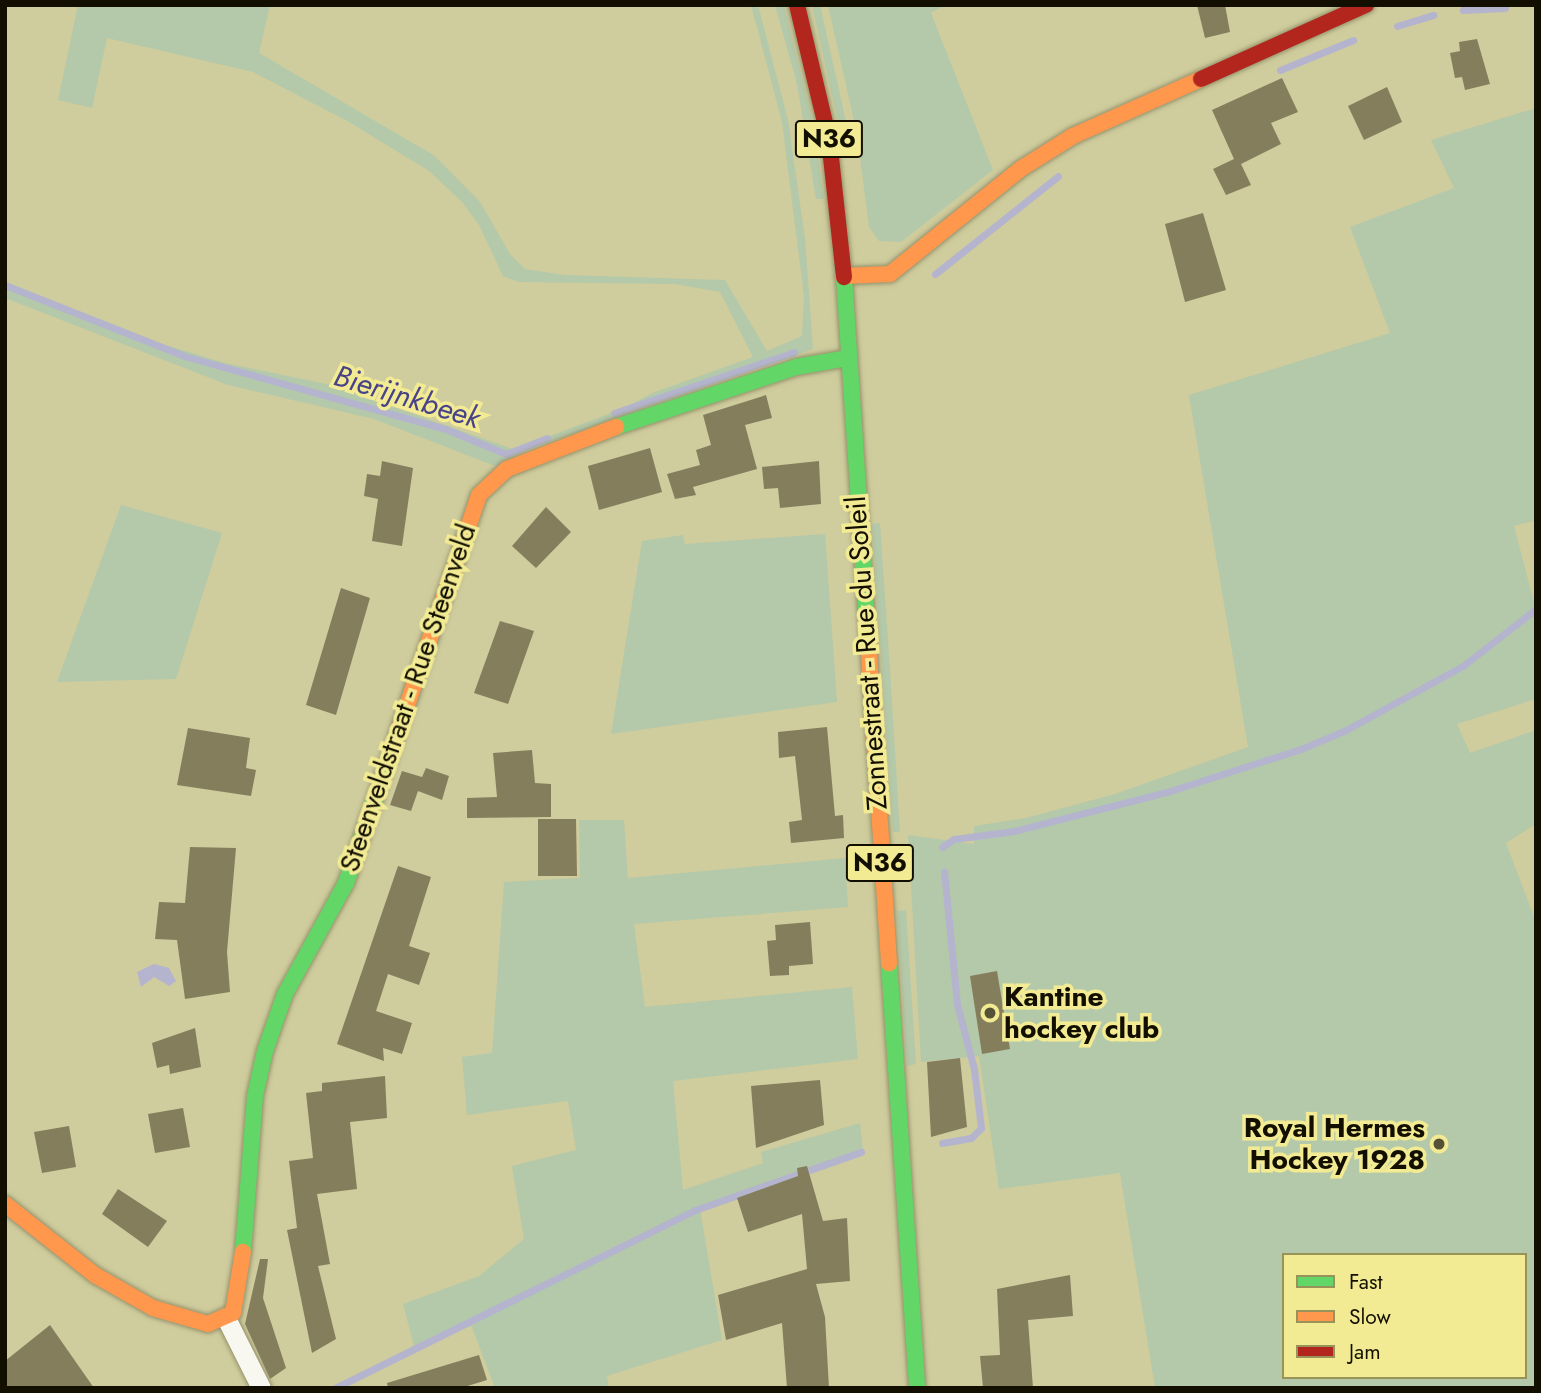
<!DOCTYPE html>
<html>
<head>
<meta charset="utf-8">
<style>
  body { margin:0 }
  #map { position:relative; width:1541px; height:1393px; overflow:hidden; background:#cfcc9d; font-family:Jost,sans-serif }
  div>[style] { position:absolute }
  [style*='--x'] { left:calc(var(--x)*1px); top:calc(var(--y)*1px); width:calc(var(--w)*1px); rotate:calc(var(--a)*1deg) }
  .green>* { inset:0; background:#b4c9a9 }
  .water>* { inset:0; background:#b4b4ce }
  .stream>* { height:7px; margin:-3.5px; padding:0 3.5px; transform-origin:3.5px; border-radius:3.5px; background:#b4b4ce }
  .building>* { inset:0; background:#857e5d }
  .roads { filter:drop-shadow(0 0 2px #95926c) drop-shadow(0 0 2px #95926c) }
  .street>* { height:19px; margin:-9.5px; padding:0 9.5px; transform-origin:9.5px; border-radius:9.5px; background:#f8f7f0 }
  .fast>* { height:16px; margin:-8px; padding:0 8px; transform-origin:8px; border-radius:8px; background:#63d668 }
  .slow>* { height:16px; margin:-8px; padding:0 8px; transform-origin:8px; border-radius:8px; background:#ff974d }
  .jam>* { height:16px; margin:-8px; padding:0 8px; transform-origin:8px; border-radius:8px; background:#b3261e }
  .dots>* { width:19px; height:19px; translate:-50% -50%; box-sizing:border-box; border:4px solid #f2eb94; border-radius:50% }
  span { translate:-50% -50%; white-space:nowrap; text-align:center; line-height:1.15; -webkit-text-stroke:7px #f2eb94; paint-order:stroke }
  .shield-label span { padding:2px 5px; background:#f2eb94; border:2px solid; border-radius:5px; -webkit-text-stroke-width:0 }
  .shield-label { font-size:26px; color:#120f00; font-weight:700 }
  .street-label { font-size:28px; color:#120f00 }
  .poi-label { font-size:28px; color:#120f00; font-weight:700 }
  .left { translate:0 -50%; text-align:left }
  .right { translate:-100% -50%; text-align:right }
  .water-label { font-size:30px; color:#484289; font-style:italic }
  .frame { position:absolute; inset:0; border:7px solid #120f00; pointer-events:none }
  .legend { position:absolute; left:1282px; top:1253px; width:245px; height:126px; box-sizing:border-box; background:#f2eb94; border:2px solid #989359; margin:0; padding:9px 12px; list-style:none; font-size:21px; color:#120f00 }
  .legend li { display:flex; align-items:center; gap:14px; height:35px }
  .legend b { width:35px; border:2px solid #989359 }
</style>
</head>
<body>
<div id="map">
  <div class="green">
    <i style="clip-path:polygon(78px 5px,270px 5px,259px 53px,435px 156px,480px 202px,510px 254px,525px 269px,564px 275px,725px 280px,767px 351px,802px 336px,804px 296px,782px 122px,751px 5px,758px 5px,788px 120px,805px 238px,813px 349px,529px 449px,529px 444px,622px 409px,655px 392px,753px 357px,720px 292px,675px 284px,519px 282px,503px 276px,479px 225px,462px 202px,429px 171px,349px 122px,253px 72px,107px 38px,92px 108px,58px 100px)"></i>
    <i style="clip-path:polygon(775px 5px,784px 5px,813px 123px,824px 199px,816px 199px,797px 84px)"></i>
    <i style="clip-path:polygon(812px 5px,820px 5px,853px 153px,845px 154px)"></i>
    <i style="clip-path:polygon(828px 5px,945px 5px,931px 13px,993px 170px,901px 242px,879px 241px,869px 227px,857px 134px)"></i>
    <i style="clip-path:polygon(evenodd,1536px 108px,1536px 520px,1514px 526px,1536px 610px,1536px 699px,1457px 724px,1470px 753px,1536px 730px,1536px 824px,1506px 843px,1536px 922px,1536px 1388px,1155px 1388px,1120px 1173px,999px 1189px,979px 1056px,921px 1062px,908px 835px,974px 844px,974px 826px,1026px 818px,1115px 794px,1248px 747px,1189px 395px,1390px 333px,1350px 227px,1454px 188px,1431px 140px,1536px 108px,1284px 1255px,1525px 1255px,1525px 1377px,1284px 1377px,1284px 1255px)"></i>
    <i style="clip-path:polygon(5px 282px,159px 343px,225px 363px,331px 385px,521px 452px,500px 468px,374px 419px,228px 385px,5px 298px)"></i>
    <i style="clip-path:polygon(121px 505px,222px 533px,176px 679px,57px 682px)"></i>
    <i style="clip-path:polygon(880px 523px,890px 670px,900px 832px,893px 832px,872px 524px)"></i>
    <i style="clip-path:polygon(825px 534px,837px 702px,611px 734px,642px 541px,683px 535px,685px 544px)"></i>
    <i style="clip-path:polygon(579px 820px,624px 820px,628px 878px,845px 858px,848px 907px,634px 924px,645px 1007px,852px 987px,858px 1059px,673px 1081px,683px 1190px,763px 1163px,761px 1152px,860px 1123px,863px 1150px,700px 1209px,722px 1340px,607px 1376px,609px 1388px,495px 1388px,471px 1325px,414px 1346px,403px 1304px,479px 1276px,524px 1239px,512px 1166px,576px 1150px,568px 1101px,467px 1115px,462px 1057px,492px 1053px,504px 882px,580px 878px)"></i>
    <i style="clip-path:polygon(906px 910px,916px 1064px,907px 1066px,897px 911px)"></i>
  </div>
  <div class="water">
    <i style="clip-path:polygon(154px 964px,169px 968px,176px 981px,169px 986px,154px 977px,141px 987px,137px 972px)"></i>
  </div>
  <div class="stream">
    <i style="--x:1463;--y:10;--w:42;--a:-2.7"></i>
    <i style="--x:1397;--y:26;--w:38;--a:-17"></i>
    <i style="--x:1280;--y:70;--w:79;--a:-22.3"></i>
    <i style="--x:935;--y:274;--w:157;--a:-38.5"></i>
    <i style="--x:5;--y:285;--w:193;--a:21.6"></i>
    <i style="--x:184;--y:356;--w:272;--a:15.6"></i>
    <i style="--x:446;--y:429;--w:65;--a:22.6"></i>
    <i style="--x:506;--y:454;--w:44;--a:-21.3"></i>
    <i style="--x:614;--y:413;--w:190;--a:-18.7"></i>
    <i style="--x:942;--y:847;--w:14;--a:-34"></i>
    <i style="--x:954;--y:839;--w:61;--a:-7.6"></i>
    <i style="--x:1014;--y:831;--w:158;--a:-14.3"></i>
    <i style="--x:1167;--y:792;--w:141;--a:-17.8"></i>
    <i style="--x:1301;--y:749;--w:49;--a:-22.9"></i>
    <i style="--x:1346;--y:730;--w:135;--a:-28.8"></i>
    <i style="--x:1464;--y:665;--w:91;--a:-37.9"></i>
    <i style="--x:942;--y:1143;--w:29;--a:-10"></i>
    <i style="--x:971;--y:1138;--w:14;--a:-45"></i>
    <i style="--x:981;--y:1128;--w:59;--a:-96.8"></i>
    <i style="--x:974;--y:1069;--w:67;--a:-104.7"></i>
    <i style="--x:957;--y:1004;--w:133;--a:-95.6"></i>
    <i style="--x:335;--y:1388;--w:402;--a:-26.3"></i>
    <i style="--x:695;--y:1210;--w:176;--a:-19.3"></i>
  </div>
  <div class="building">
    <i style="clip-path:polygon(1197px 5px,1225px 5px,1230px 32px,1205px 38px)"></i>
    <i style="clip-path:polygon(1477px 39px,1490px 84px,1465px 90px,1462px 77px,1455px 78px,1450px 53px,1460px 51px,1459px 42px)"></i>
    <i style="clip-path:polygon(1282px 78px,1298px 112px,1271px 123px,1281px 144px,1241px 164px,1251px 185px,1226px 195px,1213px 169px,1234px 159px,1212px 110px)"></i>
    <i style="clip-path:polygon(1387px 87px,1402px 122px,1364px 140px,1348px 106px)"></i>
    <i style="clip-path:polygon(1203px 213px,1226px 290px,1185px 302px,1165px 224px)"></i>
    <i style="clip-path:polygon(766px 395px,772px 418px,745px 425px,757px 469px,693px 487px,696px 495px,675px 499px,667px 474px,700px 465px,696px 450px,711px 445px,703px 415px)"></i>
    <i style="clip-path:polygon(650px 448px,662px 492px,599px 510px,588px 466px)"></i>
    <i style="clip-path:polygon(382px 461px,413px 468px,402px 546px,372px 541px,378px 499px,364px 496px,367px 474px,380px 476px)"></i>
    <i style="clip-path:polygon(819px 461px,821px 504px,780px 508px,778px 488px,764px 489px,762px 467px)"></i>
    <i style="clip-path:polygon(546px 507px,571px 532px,536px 568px,512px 546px)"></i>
    <i style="clip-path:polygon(341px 588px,370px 598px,336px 715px,306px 705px)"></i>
    <i style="clip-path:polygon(500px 621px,534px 631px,508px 704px,474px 693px)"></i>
    <i style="clip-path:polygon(827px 727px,835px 816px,843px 815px,844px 838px,791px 843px,789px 822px,802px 820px,795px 756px,779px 758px,778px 732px)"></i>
    <i style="clip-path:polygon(188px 728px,250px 738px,246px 768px,256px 770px,251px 796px,177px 785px)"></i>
    <i style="clip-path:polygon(532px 750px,535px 783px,551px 784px,551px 817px,467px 818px,467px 798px,497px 797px,493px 753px)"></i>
    <i style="clip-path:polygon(426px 768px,449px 776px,442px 800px,418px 791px,411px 811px,390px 805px,402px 771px,422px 777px)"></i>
    <i style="clip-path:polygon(538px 819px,576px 819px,577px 876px,538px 876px)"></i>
    <i style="clip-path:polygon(190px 847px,236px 848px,227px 952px,230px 992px,185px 999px,177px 940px,155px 939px,159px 902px,185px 903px)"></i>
    <i style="clip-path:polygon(398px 866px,431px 877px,409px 946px,430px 953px,419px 985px,388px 974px,376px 1011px,412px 1023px,402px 1054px,383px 1048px,384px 1061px,337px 1044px)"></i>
    <i style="clip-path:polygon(810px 922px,813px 964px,789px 966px,789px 975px,770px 976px,767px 941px,776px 940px,775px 925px)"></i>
    <i style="clip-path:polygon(997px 971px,1010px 1049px,982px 1054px,970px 976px)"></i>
    <i style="clip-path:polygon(195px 1028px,201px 1067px,170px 1074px,169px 1065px,157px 1068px,152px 1043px)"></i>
    <i style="clip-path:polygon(960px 1058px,967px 1127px,931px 1137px,927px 1062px)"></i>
    <i style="clip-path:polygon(385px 1076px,387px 1118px,350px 1122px,357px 1189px,317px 1194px,330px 1264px,318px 1266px,336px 1339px,312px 1353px,287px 1230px,297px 1228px,289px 1161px,313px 1158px,306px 1093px,322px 1091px,322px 1083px)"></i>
    <i style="clip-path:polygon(820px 1080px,824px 1125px,756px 1148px,751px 1086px)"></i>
    <i style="clip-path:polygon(183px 1108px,190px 1147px,155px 1153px,148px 1114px)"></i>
    <i style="clip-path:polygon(69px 1126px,76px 1167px,42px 1173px,34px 1132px)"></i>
    <i style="clip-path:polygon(807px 1166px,823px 1221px,847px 1218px,850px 1281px,816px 1284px,825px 1317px,829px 1388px,787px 1388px,782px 1323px,726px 1340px,718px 1295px,807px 1269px,802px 1214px,748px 1232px,737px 1198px,798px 1176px,797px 1168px)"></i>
    <i style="clip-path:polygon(118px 1189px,167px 1221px,148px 1247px,102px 1214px)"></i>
    <i style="clip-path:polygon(260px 1259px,268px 1259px,263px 1298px,286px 1368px,270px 1379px,245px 1324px)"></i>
    <i style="clip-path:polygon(1070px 1275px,1073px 1316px,1028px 1320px,1033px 1388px,983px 1388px,980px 1356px,1000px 1355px,997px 1289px)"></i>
    <i style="clip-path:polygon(50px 1325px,94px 1388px,5px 1388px,5px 1361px)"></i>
    <i style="clip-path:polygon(479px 1355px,487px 1380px,461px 1388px,388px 1388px,387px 1383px)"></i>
  </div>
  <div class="roads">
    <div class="street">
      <i style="--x:226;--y:1318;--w:78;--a:63.4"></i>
    </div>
    <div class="fast">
      <i style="--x:844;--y:277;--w:362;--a:86.2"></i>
      <i style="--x:616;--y:427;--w:190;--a:-18.4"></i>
      <i style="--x:796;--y:367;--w:53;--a:-9.8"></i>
      <i style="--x:889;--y:963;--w:426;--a:86.2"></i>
      <i style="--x:243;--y:1252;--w:156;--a:-85.6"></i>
      <i style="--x:255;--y:1096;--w:46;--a:-77.5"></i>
      <i style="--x:265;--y:1051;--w:60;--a:-70.7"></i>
      <i style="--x:285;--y:994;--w:127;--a:-61.2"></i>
      <i style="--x:346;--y:883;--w:129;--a:-71"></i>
    </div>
    <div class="slow">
      <i style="--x:843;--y:276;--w:47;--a:-2.4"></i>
      <i style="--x:890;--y:274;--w:169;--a:-38.8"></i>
      <i style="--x:1022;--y:168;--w:60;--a:-32.1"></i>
      <i style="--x:1073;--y:136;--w:140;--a:-24"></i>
      <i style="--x:868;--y:638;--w:326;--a:86.3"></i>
      <i style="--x:388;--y:761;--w:281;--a:-71.1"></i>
      <i style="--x:479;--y:495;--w:38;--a:-43"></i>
      <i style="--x:507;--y:469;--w:117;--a:-21.1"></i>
      <i style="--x:5;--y:1204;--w:115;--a:38.3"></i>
      <i style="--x:95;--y:1275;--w:67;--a:29.6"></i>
      <i style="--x:153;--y:1308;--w:57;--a:16.2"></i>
      <i style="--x:208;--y:1324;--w:27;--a:-24"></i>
      <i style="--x:233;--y:1313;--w:62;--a:-80.7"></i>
    </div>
    <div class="jam">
      <i style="--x:797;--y:5;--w:138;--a:76.6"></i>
      <i style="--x:829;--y:139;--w:139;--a:83.8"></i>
      <i style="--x:1201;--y:79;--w:181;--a:-24.2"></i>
    </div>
  </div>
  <div class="dots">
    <i style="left:990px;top:1013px;background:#545137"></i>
    <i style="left:1439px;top:1144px;background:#545137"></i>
  </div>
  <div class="shield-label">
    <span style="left:829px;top:139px">N36</span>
    <span style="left:880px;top:863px">N36</span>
  </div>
  <div class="street-label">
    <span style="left:867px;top:653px;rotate:-94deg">Zonnestraat - Rue du Soleil</span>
    <span style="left:408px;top:698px;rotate:-71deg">Steenveldstraat - Rue Steenveld</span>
  </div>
  <div class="poi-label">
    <span class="left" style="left:1004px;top:1013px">Kantine<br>hockey club</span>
    <span class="right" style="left:1425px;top:1144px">Royal Hermes<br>Hockey 1928</span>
  </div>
  <div class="water-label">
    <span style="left:407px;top:397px;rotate:17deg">Bierijnkbeek</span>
  </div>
  <div class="frame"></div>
  <ul class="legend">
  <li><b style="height:9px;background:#63d668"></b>Fast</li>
  <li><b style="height:9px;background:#ff974d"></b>Slow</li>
  <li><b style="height:9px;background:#b3261e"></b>Jam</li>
  </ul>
</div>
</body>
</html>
